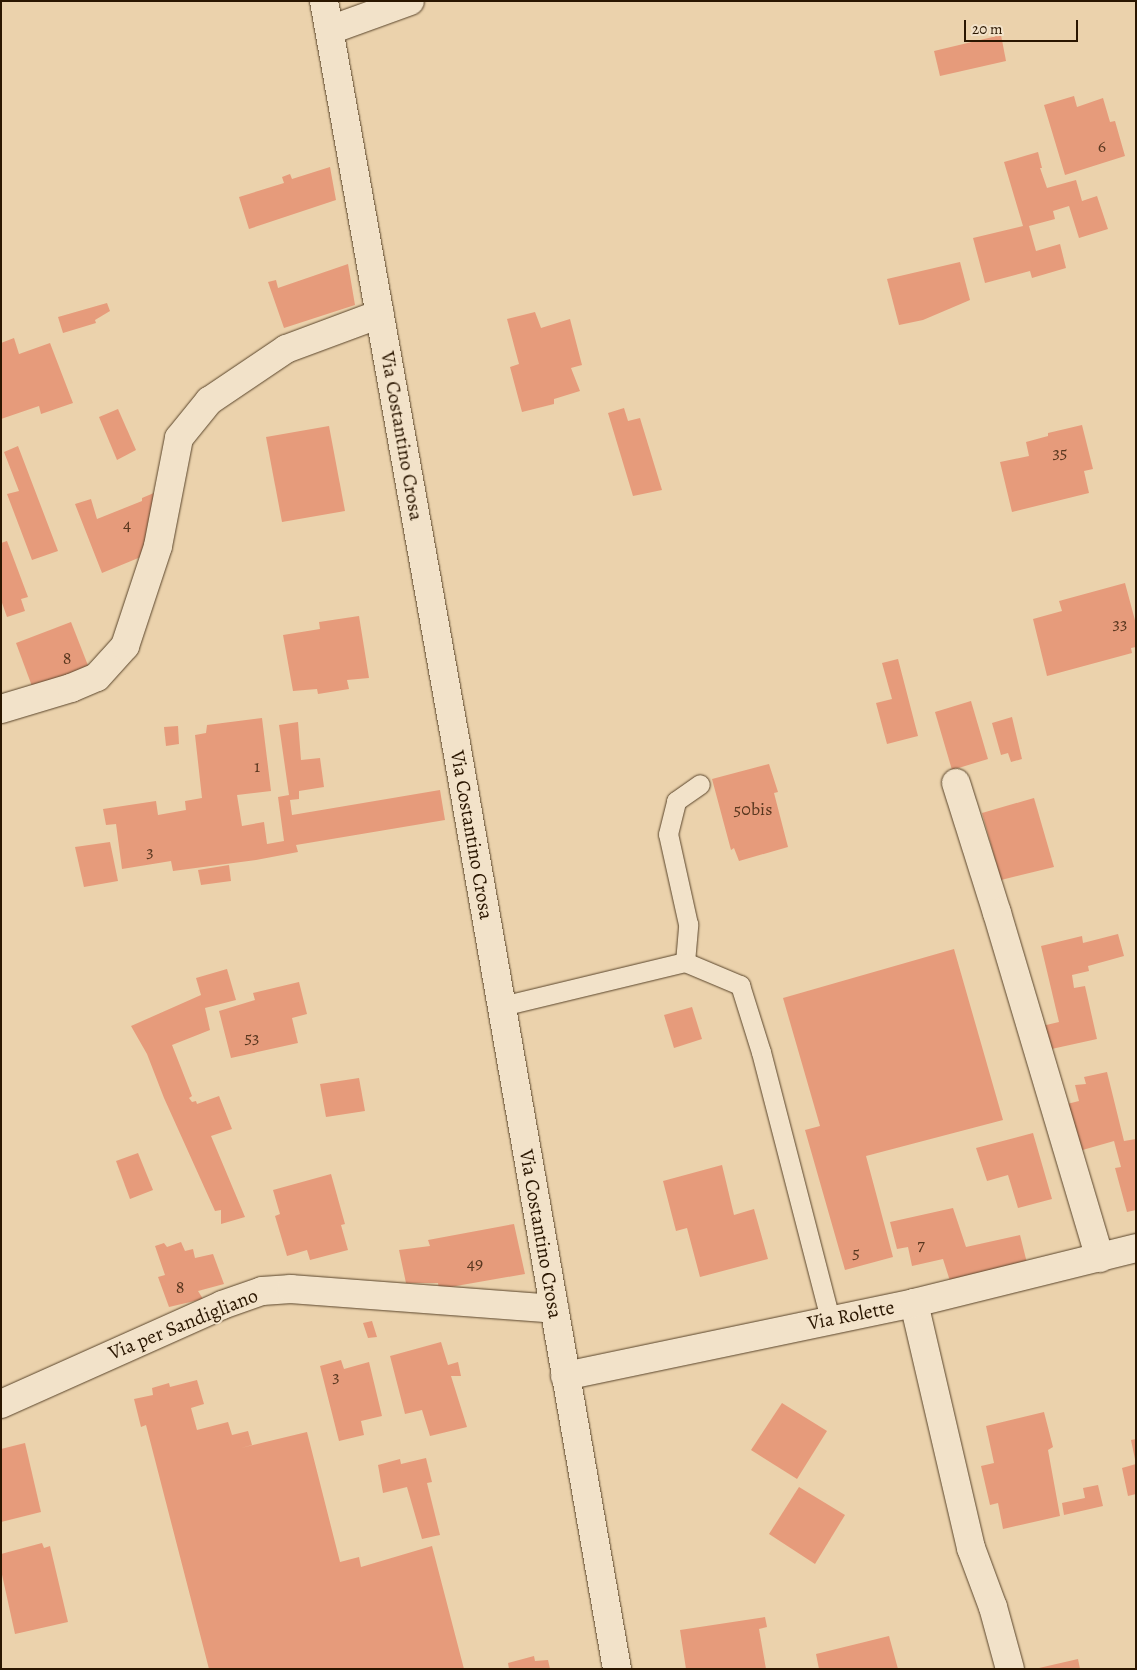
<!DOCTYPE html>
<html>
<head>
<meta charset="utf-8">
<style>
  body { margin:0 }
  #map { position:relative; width:1137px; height:1670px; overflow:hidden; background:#ebd2ac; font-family:Alegreya,serif }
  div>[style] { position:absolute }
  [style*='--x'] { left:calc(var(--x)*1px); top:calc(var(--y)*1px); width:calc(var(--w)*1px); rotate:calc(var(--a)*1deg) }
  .building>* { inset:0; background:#e69b7b }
  .roads { filter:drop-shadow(0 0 1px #5a452b) drop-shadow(0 0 1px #5a452b) }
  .lane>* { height:19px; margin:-9.5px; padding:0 9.5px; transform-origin:9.5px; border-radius:9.5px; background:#f2e2c9 }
  .street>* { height:28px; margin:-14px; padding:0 14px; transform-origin:14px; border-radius:14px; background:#f2e2c9 }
  .secondary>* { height:28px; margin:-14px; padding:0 14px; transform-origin:14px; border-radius:14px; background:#f2e2c9 }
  span { translate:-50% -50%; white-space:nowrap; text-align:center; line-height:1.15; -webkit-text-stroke:4px #f2e2c9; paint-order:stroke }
  .number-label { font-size:18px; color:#59371f }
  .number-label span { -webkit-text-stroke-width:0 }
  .street-label { font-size:20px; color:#2a1600 }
  .frame { position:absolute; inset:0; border:2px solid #2a1600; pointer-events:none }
  .scale { position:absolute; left:964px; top:20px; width:114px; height:22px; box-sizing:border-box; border:2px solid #2a1600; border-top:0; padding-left:6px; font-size:15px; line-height:18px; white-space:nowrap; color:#2a1600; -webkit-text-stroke:4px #f2e2c9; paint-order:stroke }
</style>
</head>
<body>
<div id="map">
  <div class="building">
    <i style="clip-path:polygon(1001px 35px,1006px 61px,940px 76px,934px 51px)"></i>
    <i style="clip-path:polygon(1074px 96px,1077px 107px,1103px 98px,1110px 122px,1115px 121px,1125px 156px,1065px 175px,1044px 105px)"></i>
    <i style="clip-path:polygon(1038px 152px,1042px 168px,1040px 168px,1047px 188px,1076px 180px,1082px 201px,1097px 196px,1108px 229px,1079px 238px,1069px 206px,1053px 211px,1055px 219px,1029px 226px,1036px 251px,1060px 244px,1066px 268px,1032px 278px,1030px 271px,985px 283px,973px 238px,1023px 226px,1004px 162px)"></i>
    <i style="clip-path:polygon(330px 167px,336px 200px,249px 229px,239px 197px,284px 183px,282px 177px,290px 174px,292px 179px)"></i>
    <i style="clip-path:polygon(960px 262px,970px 300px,923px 320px,899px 325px,887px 279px)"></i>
    <i style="clip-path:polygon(348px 264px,355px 305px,284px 328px,268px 282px,276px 280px,278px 288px)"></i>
    <i style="clip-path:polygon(107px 303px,110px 311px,95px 320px,96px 323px,63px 333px,58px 317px)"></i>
    <i style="clip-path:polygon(535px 312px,541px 328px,570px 319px,582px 365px,571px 368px,580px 391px,554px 399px,554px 404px,522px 412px,510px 367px,519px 364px,507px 319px)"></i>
    <i style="clip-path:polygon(14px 338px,19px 354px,50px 343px,73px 403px,41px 414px,39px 406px,1px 419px,1px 343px)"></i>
    <i style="clip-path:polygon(624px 408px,628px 421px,640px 418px,662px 490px,633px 496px,608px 413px)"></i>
    <i style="clip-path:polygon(118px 409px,136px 450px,117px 460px,99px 417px)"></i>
    <i style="clip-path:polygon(1082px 425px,1093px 469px,1084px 471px,1089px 493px,1012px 512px,1000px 462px,1029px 456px,1026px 442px,1048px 436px,1048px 433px)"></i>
    <i style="clip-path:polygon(329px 426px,345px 511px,282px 522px,266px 437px)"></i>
    <i style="clip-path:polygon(18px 446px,58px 551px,32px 560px,7px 494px,19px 491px,4px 452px)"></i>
    <i style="clip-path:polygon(161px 490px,148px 554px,102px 573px,75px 504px,91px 499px,97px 519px,142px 501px,142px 498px)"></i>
    <i style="clip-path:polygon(7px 541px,28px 597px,21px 599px,25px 611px,7px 617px,1px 600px,1px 543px)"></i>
    <i style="clip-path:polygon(1125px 583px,1136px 624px,1136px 647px,1131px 648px,1132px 653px,1047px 676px,1033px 619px,1062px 611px,1059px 601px)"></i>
    <i style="clip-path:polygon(359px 616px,369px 678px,347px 680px,349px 689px,318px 694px,317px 689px,293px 691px,283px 635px,320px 629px,319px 622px)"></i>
    <i style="clip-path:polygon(71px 622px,89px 668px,33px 689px,16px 643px)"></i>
    <i style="clip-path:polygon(898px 659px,918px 736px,887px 744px,876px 703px,892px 699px,882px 663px)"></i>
    <i style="clip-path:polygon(971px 701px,988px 759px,952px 770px,935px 712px)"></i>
    <i style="clip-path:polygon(1012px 717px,1022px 759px,1011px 762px,1008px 753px,1001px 755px,992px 723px)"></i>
    <i style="clip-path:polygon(262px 718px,271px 791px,237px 795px,242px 826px,264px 822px,267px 844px,284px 841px,278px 797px,289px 795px,279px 725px,298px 722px,301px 760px,320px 758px,324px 787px,299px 791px,299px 799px,290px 800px,292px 815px,440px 790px,445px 820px,296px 845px,298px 852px,256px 860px,173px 871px,171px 861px,122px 869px,116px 824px,106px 825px,103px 809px,156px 801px,158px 815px,186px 810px,185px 801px,202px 798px,195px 735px,206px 733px,207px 725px)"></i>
    <i style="clip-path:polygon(178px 726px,179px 744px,166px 746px,164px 727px)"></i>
    <i style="clip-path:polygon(769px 764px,778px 792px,774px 793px,788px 847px,739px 861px,734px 848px,731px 850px,712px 779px)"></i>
    <i style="clip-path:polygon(1034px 798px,1054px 867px,1001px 880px,982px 813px)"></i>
    <i style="clip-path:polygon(110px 842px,118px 881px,84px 887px,75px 847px)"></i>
    <i style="clip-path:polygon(229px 865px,231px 881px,201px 885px,198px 870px)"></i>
    <i style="clip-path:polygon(1118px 934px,1124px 956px,1088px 966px,1089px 971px,1072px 975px,1074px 988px,1085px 986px,1097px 1039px,1047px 1050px,1042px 1026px,1059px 1022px,1041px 946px,1082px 936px,1083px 943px)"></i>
    <i style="clip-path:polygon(954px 949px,1003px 1120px,866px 1156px,893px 1257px,845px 1270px,805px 1130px,820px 1126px,783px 998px)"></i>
    <i style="clip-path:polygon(227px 969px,236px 1000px,205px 1008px,210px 1030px,172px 1045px,192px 1096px,189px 1098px,192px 1102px,196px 1101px,197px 1104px,219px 1096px,232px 1129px,211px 1136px,245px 1217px,221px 1224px,221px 1210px,215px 1211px,164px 1098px,147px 1054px,131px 1026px,201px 995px,196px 978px)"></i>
    <i style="clip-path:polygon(299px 982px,307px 1014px,292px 1018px,298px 1043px,231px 1058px,219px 1011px,255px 1000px,253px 993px)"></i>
    <i style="clip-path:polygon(692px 1007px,702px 1039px,674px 1048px,664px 1015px)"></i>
    <i style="clip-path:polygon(1107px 1072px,1124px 1141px,1136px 1139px,1136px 1210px,1127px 1212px,1115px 1168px,1121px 1167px,1114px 1141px,1079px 1151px,1067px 1104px,1079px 1101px,1075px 1085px,1086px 1084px,1084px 1077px)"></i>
    <i style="clip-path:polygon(359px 1078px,365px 1111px,326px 1117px,320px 1084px)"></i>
    <i style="clip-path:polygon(1033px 1133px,1052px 1199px,1018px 1208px,1008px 1175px,987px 1181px,976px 1148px)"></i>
    <i style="clip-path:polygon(138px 1153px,153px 1190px,130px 1199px,116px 1161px)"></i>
    <i style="clip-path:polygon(722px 1165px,734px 1215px,754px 1209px,768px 1259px,700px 1277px,687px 1228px,676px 1231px,663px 1181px)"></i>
    <i style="clip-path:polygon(331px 1174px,345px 1224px,341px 1225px,348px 1250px,310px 1260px,307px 1250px,287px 1256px,275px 1216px,280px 1214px,273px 1190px)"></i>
    <i style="clip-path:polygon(953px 1208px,966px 1247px,1020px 1235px,1027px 1263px,950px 1281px,943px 1259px,912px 1266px,908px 1247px,897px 1249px,890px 1222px)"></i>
    <i style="clip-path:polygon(514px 1224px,525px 1274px,439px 1289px,438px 1283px,406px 1283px,399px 1250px,430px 1246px,428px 1240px)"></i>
    <i style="clip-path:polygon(181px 1242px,185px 1251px,193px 1249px,195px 1258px,213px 1254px,224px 1284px,198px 1291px,203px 1299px,169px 1307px,158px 1277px,165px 1275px,155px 1246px,164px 1243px,167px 1247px)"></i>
    <i style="clip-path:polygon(372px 1321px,377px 1337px,368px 1338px,363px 1323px)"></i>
    <i style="clip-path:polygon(441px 1342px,448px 1365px,458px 1362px,461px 1376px,451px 1376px,467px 1427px,430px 1436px,422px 1410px,405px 1414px,390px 1356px)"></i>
    <i style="clip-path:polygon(341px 1360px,344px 1369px,369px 1362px,382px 1416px,361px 1421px,364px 1435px,339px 1441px,320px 1366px)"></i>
    <i style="clip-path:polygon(197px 1380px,204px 1404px,191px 1408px,197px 1430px,228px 1422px,232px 1435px,248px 1431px,252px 1445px,241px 1448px,307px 1432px,340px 1562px,359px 1557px,361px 1567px,432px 1546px,464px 1669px,209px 1669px,146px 1425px,141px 1427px,134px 1399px,153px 1395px,152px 1388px,169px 1383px,170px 1387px)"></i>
    <i style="clip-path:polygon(782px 1403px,827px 1431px,797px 1479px,751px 1450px)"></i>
    <i style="clip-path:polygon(1044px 1412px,1053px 1447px,1048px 1450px,1060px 1516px,1003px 1529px,998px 1503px,990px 1505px,981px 1466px,994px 1463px,986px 1426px)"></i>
    <i style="clip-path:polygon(1136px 1439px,1136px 1494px,1128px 1496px,1122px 1468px,1136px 1464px,1131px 1440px)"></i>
    <i style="clip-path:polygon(25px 1443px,41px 1512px,1px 1522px,1px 1449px)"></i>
    <i style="clip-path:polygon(426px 1458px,432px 1482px,427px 1483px,440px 1535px,422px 1539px,407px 1487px,383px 1493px,378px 1465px,400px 1459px,401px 1464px)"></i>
    <i style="clip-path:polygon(1098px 1485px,1103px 1506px,1064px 1515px,1062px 1503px,1085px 1498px,1083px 1488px)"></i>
    <i style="clip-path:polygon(799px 1487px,845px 1515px,815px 1564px,769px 1534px)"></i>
    <i style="clip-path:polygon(42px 1543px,44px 1548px,50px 1546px,68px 1622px,15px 1634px,1px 1570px,1px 1554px)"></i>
    <i style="clip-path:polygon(765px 1617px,767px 1627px,759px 1629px,766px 1669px,686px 1669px,680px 1630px)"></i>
    <i style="clip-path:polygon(889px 1636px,898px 1669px,819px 1669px,816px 1654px)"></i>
    <i style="clip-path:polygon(534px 1656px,535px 1661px,548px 1660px,550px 1669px,509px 1669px,508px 1663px)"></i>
    <i style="clip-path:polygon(1078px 1659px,1080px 1669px,1039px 1669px,1039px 1668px)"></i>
  </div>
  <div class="roads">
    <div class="lane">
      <i style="--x:685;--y:962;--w:38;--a:-85"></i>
      <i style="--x:688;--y:924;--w:92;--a:-102.5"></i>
      <i style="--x:668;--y:834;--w:34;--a:-76"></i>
      <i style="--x:676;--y:801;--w:29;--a:-35"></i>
      <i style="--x:502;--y:1006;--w:188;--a:-13.5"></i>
      <i style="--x:685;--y:962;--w:60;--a:22.7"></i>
      <i style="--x:740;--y:985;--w:70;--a:72.6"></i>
      <i style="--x:761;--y:1052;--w:276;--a:75.5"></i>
    </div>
    <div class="street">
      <i style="--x:330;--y:30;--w:85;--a:-19.9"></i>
      <i style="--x:1;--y:709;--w:73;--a:-16.7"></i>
      <i style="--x:71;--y:688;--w:28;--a:-23"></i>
      <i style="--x:97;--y:677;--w:42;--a:-47.9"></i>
      <i style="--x:125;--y:646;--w:105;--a:-71.7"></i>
      <i style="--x:158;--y:546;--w:110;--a:-79"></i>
      <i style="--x:179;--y:438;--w:48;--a:-51"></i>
      <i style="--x:209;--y:401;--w:93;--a:-34"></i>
      <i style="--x:286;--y:349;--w:100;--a:-20.4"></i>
      <i style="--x:956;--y:783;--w:136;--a:72.5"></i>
      <i style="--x:997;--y:913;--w:360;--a:73.4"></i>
      <i style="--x:914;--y:1303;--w:252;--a:76.9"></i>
      <i style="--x:971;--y:1548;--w:63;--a:69.6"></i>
      <i style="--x:993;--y:1607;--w:64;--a:74.7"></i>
      <i style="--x:565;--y:1376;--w:357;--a:-11.8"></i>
      <i style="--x:914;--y:1303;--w:229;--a:-13.9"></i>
      <i style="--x:1;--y:1404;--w:242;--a:-24.1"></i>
      <i style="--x:222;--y:1305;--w:42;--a:-19.3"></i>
      <i style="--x:262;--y:1291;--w:29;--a:-4"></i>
      <i style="--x:291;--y:1289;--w:264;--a:4.3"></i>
    </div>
    <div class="secondary">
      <i style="--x:324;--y:1;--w:742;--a:79.92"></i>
      <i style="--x:454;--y:732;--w:951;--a:80.13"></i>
    </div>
  </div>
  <div class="number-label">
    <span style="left:1102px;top:146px">6</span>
    <span style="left:1060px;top:452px">35</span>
    <span style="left:127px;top:524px">4</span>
    <span style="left:1120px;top:623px">33</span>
    <span style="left:67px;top:658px">8</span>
    <span style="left:257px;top:766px">1</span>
    <span style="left:753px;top:809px">50bis</span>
    <span style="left:150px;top:851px">3</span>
    <span style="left:252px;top:1037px">53</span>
    <span style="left:921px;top:1244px">7</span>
    <span style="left:856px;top:1252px">5</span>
    <span style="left:475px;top:1263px">49</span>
    <span style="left:180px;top:1287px">8</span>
    <span style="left:336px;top:1376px">3</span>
  </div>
  <div class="street-label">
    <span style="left:402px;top:436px;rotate:80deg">Via Costantino Crosa</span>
    <span style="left:472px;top:835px;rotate:80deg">Via Costantino Crosa</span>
    <span style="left:541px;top:1234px;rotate:80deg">Via Costantino Crosa</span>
    <span style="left:851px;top:1315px;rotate:-11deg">Via Rolette</span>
    <span style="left:183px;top:1324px;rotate:-22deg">Via per Sandigliano</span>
  </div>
  <div class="frame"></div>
  <div class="scale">20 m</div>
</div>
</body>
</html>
